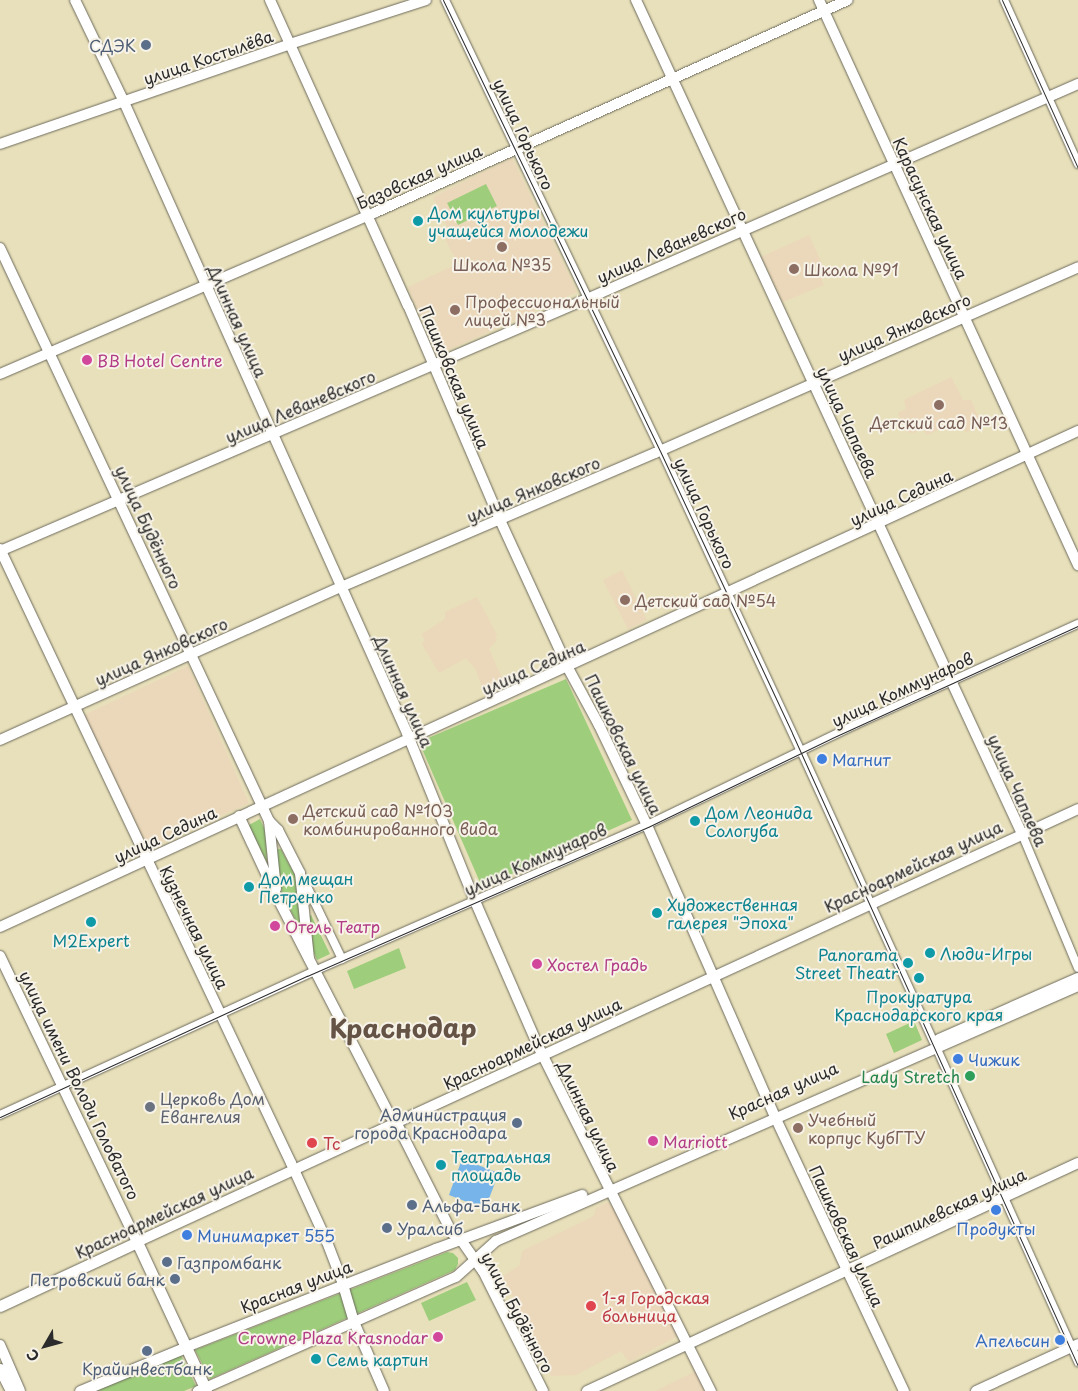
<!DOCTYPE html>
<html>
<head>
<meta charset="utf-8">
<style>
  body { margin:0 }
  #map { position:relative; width:1078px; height:1391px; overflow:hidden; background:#e8e0ba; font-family:"Playpen Sans",sans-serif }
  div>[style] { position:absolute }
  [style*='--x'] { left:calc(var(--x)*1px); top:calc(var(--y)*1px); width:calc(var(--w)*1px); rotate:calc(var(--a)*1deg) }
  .built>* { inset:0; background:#ebd8ba }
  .green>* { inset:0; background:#9ecd7c }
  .water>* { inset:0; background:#76b4e9 }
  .roads { filter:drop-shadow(0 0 1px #6d6a5d) drop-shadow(0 0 1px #6d6a5d) }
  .street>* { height:8px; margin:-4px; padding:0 4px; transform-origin:4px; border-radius:4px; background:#fff }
  .secondary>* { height:10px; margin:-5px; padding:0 5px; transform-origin:5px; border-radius:5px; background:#fff }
  .primary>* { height:11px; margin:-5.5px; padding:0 5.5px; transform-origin:5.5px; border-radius:5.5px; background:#fff }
  .tram>* { height:1px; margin:-0.5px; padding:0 0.5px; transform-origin:0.5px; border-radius:0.5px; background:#2b2b2b }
  .dots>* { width:14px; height:14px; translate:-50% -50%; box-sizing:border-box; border:2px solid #f7f3e8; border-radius:50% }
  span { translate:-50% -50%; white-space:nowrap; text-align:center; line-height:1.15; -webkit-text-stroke:4px #f7f3e8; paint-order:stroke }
  .service-label { font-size:16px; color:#4e5e75 }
  .right { translate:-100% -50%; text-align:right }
  .left { translate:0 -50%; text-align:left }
  .street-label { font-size:16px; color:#2b2b2b }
  .culture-label { font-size:16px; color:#0d838f }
  .education-label { font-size:16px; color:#785e54 }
  .hotel-label { font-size:16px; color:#b23c85 }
  .shop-label { font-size:16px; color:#366cbe }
  .leisure-label { font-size:16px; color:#27864d }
  .worship-label { font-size:16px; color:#5b616d }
  .health-label { font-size:16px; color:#be3a42 }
  .town-label { font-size:26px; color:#655346; font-weight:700 }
  .north { position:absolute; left:20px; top:1321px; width:50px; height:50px; -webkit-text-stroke:4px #f7f3e8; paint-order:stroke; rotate:232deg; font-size:14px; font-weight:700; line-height:20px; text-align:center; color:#2b2b2b }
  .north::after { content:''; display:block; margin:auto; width:18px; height:22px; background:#2b2b2b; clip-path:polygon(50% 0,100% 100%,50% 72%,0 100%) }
</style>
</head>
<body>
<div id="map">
  <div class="built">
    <i style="clip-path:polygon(512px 158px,577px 292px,437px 355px,408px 287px,470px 258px,456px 260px,444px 237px,450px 233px,433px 197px)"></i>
    <i style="clip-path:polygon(809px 235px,824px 268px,818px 270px,824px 285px,783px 302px,761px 257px)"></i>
    <i style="clip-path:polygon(951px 377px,963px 400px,971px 400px,979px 419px,972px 423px,970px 430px,966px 433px,958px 421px,927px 435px,923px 428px,914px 433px,906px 432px,898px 413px,906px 409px,904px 400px)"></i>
    <i style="clip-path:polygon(622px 570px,647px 620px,628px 629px,603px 580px)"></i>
    <i style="clip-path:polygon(477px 597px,497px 635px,495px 636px,497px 640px,489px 649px,506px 687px,485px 696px,476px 670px,466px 658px,439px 673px,422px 644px,425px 641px,422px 634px,445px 619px,445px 612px)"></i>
    <i style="clip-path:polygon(188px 666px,249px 803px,147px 849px,84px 715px)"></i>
    <i style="clip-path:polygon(608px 1202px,615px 1210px,680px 1335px,629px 1362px,621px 1351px,576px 1375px,551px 1376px,503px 1276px,519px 1266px,522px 1251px,594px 1216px,596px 1208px)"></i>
    <i style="clip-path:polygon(696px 1371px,705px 1391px,655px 1391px)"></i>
  </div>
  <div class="green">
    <i style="clip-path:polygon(486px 184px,497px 206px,458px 225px,447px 203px)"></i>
    <i style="clip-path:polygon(566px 679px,632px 820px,482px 887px,419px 742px)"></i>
    <i style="clip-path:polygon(260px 819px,266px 832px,267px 862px,247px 826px)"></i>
    <i style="clip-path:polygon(278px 849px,281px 849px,297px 879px,301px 924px,299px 926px,282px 895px,276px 852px)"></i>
    <i style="clip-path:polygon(311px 915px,330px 954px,317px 960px,312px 949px,309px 916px)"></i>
    <i style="clip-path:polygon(399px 948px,406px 968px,354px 989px,347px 971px)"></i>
    <i style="clip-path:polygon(914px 1021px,922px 1040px,894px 1053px,886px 1034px)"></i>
    <i style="clip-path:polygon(447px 1252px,453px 1253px,458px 1258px,458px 1264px,455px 1270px,210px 1379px,195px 1350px)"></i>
    <i style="clip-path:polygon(467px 1282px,476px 1300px,429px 1321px,421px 1303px)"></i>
    <i style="clip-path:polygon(181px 1355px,196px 1386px,184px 1391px,94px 1391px)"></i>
  </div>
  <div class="water">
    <i style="clip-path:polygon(462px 1159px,496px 1172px,498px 1175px,485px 1209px,449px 1195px)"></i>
  </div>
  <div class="roads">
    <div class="street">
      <i style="--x:445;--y:0;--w:499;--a:64.4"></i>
      <i style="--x:661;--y:450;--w:332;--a:65.1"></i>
      <i style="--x:801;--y:751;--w:319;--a:65.5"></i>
      <i style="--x:1004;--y:0;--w:180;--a:65.7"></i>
      <i style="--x:1022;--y:834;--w:145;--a:67.3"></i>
      <i style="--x:303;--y:878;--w:90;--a:64.3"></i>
      <i style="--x:936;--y:1047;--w:346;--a:65.7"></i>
      <i style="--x:0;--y:1115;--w:343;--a:-24.6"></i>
      <i style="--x:312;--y:972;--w:366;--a:-23.7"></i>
      <i style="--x:647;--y:825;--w:231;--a:-25.7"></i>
      <i style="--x:855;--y:725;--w:245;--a:-24.4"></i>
    </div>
    <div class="secondary">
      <i style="--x:75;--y:0;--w:113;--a:64.3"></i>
      <i style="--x:124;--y:102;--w:692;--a:65.84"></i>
      <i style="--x:407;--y:733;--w:181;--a:68"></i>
      <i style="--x:475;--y:901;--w:160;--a:66.5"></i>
      <i style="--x:539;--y:1048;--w:384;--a:63.4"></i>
      <i style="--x:270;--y:0;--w:335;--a:65.7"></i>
      <i style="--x:408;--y:305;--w:234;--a:66.8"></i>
      <i style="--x:500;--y:520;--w:163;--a:65.3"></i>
      <i style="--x:568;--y:668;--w:65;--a:61.5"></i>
      <i style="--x:599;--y:725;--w:109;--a:64.4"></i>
      <i style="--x:646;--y:823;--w:321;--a:66.3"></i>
      <i style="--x:775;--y:1117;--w:303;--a:64.8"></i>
      <i style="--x:636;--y:0;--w:919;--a:65.16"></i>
      <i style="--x:819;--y:0;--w:622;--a:65.37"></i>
      <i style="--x:0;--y:144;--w:307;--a:-19"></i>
      <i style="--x:290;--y:44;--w:143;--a:-17.9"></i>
      <i style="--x:0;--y:248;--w:616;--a:64.85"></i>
      <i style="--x:262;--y:806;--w:17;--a:65"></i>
      <i style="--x:269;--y:821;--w:13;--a:45"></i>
      <i style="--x:278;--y:830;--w:48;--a:62.9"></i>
      <i style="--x:300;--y:873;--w:86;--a:84"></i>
      <i style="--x:0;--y:374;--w:409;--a:-23.3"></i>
      <i style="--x:376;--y:212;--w:517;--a:-24.19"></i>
      <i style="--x:0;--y:549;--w:679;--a:64.64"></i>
      <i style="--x:291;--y:1163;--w:87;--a:65.5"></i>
      <i style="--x:327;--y:1242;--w:39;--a:69"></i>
      <i style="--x:341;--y:1278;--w:46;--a:73.5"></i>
      <i style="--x:354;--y:1322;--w:75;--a:66.5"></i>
      <i style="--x:0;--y:551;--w:641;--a:-23.25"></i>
      <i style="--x:589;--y:298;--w:534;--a:-23.64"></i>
      <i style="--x:0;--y:740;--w:374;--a:-24.2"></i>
      <i style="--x:341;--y:587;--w:341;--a:-23.1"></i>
      <i style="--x:655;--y:453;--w:462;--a:-23.7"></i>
      <i style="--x:239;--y:816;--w:89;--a:64.9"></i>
      <i style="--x:277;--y:897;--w:246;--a:62.7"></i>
      <i style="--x:390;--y:1116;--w:11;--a:49"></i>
      <i style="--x:397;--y:1124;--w:122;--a:63.2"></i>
      <i style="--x:452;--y:1233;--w:11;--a:38"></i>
      <i style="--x:461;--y:1240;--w:38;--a:55"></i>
      <i style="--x:483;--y:1271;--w:134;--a:63.4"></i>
      <i style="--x:269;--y:821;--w:68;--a:84.1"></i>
      <i style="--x:0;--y:927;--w:1187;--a:-24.71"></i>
      <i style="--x:0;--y:956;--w:317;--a:64.4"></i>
      <i style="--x:137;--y:1242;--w:1036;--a:-24.71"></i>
      <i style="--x:939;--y:1039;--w:152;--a:-23.7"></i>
      <i style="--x:0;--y:1345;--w:50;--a:66.5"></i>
      <i style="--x:186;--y:1347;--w:269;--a:-21.4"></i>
      <i style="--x:436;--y:1249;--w:156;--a:-20.3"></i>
      <i style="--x:207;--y:1391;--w:4;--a:-124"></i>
      <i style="--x:205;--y:1388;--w:274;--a:-23.9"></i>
      <i style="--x:456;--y:1277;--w:54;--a:-42"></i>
      <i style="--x:496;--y:1241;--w:635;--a:-23.66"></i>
      <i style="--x:587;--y:1391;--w:541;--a:-24.91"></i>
      <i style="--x:976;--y:1391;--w:112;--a:-24.7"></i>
    </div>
    <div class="primary">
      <i style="--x:0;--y:1306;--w:151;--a:-25"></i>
      <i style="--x:137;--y:1242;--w:161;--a:65"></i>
      <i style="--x:205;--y:1388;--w:8;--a:157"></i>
      <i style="--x:0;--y:1369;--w:25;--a:63"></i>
      <i style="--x:80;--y:1391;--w:115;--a:-22.5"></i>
    </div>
  </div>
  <div class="tram">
    <i style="--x:443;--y:0;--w:500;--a:64.31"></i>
    <i style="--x:660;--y:451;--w:311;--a:64.9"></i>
    <i style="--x:792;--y:733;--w:695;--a:65.69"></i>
    <i style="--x:1002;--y:0;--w:184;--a:65.7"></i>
    <i style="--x:0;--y:1117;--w:338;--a:-24.7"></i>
    <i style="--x:307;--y:976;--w:372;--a:-23.6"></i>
    <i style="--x:648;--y:827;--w:204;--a:-25.8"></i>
    <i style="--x:832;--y:738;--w:270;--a:-24.5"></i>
  </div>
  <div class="dots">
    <i style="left:146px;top:45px;background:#5c6f8a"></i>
    <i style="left:418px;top:221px;background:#0f9aa8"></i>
    <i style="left:502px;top:247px;background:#8d6e63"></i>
    <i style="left:794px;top:269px;background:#8d6e63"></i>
    <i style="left:455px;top:310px;background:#8d6e63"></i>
    <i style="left:87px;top:360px;background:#d1479c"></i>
    <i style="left:939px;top:405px;background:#8d6e63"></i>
    <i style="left:625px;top:600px;background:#8d6e63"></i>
    <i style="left:822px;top:759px;background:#3f7fe0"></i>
    <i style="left:293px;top:819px;background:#8d6e63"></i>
    <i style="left:695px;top:821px;background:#0f9aa8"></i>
    <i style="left:249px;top:887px;background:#0f9aa8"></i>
    <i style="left:657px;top:913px;background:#0f9aa8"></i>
    <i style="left:91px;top:922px;background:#0f9aa8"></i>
    <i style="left:275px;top:926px;background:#d1479c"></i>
    <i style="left:930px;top:953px;background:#0f9aa8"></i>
    <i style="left:908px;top:963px;background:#0f9aa8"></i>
    <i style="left:537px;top:964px;background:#d1479c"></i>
    <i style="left:919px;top:978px;background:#0f9aa8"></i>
    <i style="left:958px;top:1059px;background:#3f7fe0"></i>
    <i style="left:970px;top:1076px;background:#2e9e5b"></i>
    <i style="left:150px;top:1107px;background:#6b7280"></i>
    <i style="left:517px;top:1123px;background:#5c6f8a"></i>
    <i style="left:798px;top:1128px;background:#8d6e63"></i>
    <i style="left:653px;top:1141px;background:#d1479c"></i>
    <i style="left:312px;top:1143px;background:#e0444e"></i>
    <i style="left:441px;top:1165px;background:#0f9aa8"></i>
    <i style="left:412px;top:1205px;background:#5c6f8a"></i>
    <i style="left:996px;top:1210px;background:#3f7fe0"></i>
    <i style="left:387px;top:1228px;background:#5c6f8a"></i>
    <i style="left:187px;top:1235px;background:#3f7fe0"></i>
    <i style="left:167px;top:1262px;background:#5c6f8a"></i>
    <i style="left:175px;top:1279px;background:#5c6f8a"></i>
    <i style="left:591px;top:1306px;background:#e0444e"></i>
    <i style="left:438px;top:1337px;background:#d1479c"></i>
    <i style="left:1060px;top:1340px;background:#3f7fe0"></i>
    <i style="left:147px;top:1351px;background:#5c6f8a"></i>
    <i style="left:316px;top:1359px;background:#0f9aa8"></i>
  </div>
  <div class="service-label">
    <span class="right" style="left:136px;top:45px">СДЭК</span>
    <span class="right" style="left:507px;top:1123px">Администрация<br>города Краснодара</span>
    <span class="left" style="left:422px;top:1205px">Альфа-Банк</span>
    <span class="left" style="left:397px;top:1228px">Уралсиб</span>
    <span class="left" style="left:177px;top:1262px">Газпромбанк</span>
    <span class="right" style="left:165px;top:1279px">Петровский банк</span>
    <span style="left:147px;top:1368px">Крайинвестбанк</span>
  </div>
  <div class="street-label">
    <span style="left:208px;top:57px;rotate:-19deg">улица Костылёва</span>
    <span style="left:524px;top:134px;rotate:65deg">улица Горького</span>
    <span style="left:419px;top:176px;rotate:-24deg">Базовская улица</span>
    <span style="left:931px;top:208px;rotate:65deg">Карасунская улица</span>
    <span style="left:671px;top:245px;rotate:-24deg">улица Леваневского</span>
    <span style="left:238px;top:321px;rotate:66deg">Длинная улица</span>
    <span style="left:904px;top:327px;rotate:-24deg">улица Янковского</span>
    <span style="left:455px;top:377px;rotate:67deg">Пашковская улица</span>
    <span style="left:300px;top:406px;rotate:-23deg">улица Леваневского</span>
    <span style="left:848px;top:422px;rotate:65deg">улица Чапаева</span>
    <span style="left:533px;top:489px;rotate:-23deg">улица Янковского</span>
    <span style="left:901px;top:497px;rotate:-25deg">улица Седина</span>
    <span style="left:705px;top:513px;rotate:65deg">улица Горького</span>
    <span style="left:149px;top:527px;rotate:65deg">улица Будённого</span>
    <span style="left:161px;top:651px;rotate:-24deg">улица Янковского</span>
    <span style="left:533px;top:667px;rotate:-24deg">улица Седина</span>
    <span style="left:902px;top:689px;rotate:-25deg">улица Коммунаров</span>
    <span style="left:404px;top:691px;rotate:66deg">Длинная улица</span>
    <span style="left:624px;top:744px;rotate:64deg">Пашковская улица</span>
    <span style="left:1018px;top:790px;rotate:66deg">улица Чапаева</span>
    <span style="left:165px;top:834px;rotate:-25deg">улица Седина</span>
    <span style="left:535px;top:859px;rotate:-24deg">улица Коммунаров</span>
    <span style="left:913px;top:866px;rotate:-25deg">Красноармейская улица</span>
    <span style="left:195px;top:927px;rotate:64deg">Кузнечная улица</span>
    <span style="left:532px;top:1043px;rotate:-25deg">Красноармейская улица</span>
    <span style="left:80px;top:1085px;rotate:64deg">улица имени Володи Головатого</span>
    <span style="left:783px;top:1090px;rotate:-24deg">Красная улица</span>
    <span style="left:589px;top:1116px;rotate:64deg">Длинная улица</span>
    <span style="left:949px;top:1208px;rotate:-25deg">Рашпилевская улица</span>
    <span style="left:164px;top:1212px;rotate:-25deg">Красноармейская улица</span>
    <span style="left:847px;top:1236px;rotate:65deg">Пашковская улица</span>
    <span style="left:296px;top:1286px;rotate:-21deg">Красная улица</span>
    <span style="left:518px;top:1312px;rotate:62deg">улица Будённого</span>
  </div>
  <div class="culture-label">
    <span class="left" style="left:428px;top:221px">Дом культуры<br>учащейся молодежи</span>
    <span class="left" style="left:705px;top:821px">Дом Леонида<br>Сологуба</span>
    <span class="left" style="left:259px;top:887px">Дом мещан<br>Петренко</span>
    <span class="left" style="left:667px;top:913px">Художественная<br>галерея "Эпоха"</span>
    <span style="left:91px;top:940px">M2Expert</span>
    <span class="left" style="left:940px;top:953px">Люди-Игры</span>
    <span class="right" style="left:898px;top:963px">Panorama<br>Street Theatr</span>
    <span style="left:919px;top:1005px">Прокуратура<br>Краснодарского края</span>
    <span class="left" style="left:451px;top:1165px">Театральная<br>площадь</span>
    <span class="left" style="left:326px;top:1359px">Семь картин</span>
  </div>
  <div class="education-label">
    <span style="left:502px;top:264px">Школа №35</span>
    <span class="left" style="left:804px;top:269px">Школа №91</span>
    <span class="left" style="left:465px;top:310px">Профессиональный<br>лицей №3</span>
    <span style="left:939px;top:422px">Детский сад №13</span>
    <span class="left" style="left:635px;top:600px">Детский сад №54</span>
    <span class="left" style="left:303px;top:819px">Детский сад №103<br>комбинированного вида</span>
    <span class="left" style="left:808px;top:1128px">Учебный<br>корпус КубГТУ</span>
  </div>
  <div class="hotel-label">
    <span class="left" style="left:97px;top:360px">BB Hotel Centre</span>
    <span class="left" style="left:285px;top:926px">Отель Театр</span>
    <span class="left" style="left:547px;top:964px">Хостел Градь</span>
    <span class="left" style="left:663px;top:1141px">Marriott</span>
    <span class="right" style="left:428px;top:1337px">Crowne Plaza Krasnodar</span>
  </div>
  <div class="shop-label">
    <span class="left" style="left:832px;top:759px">Магнит</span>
    <span class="left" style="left:968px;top:1059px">Чижик</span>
    <span style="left:996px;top:1228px">Продукты</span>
    <span class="left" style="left:197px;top:1235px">Минимаркет 555</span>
    <span class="right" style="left:1050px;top:1340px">Апельсин</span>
  </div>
  <div class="leisure-label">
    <span class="right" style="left:960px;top:1076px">Lady Stretch</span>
  </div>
  <div class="worship-label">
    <span class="left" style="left:160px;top:1107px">Церковь Дом<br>Евангелия</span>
  </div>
  <div class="health-label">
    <span class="left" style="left:323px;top:1143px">Тс</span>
    <span class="left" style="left:602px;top:1306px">1-я Городская<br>больница</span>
  </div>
  <div class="town-label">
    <span style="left:403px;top:1028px">Краснодар</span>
  </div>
  <div class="north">С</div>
</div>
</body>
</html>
